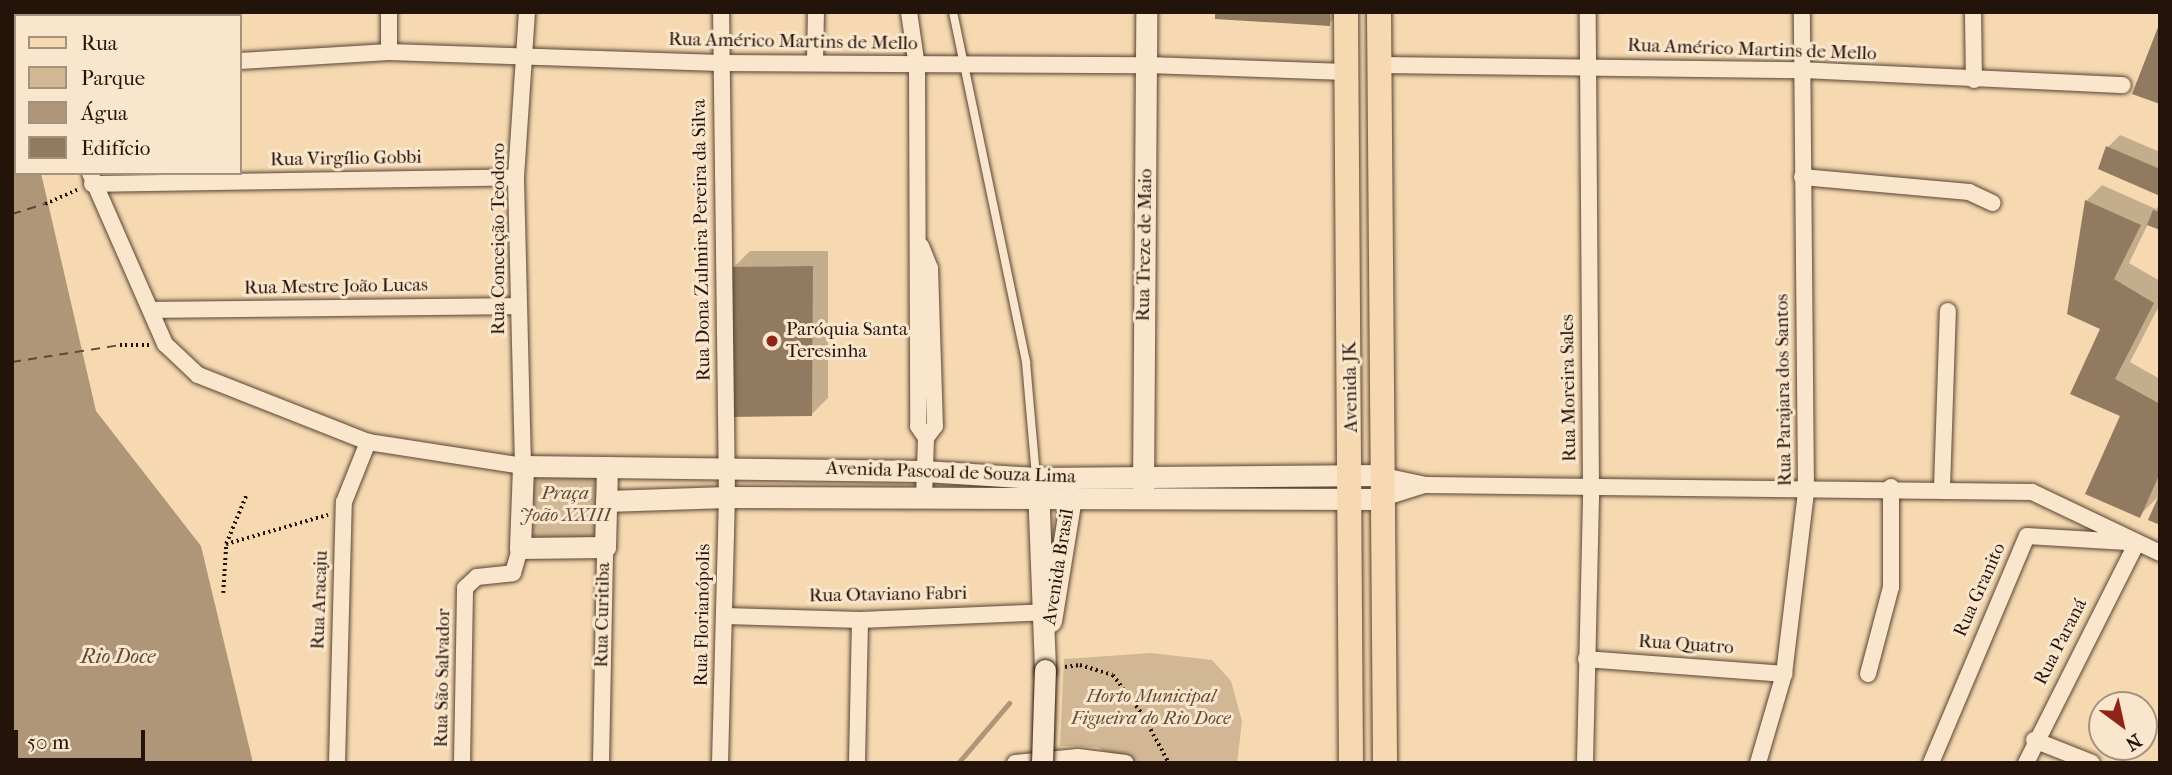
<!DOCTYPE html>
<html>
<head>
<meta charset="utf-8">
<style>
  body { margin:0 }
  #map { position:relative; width:2172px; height:775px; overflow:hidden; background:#f6d9b1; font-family:"IM FELL French Canon",serif }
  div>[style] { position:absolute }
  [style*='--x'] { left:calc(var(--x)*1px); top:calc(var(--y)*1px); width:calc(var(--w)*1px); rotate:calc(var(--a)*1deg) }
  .green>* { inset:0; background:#d2b794 }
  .water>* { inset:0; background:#af9678 }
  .shadow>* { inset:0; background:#0003 }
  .stream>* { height:5px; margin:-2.5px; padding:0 2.5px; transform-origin:2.5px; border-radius:2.5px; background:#af9678 }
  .ferry>* { height:2px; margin-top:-1px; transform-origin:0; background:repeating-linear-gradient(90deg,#5c4735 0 9px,transparent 0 16px) }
  .building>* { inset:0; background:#917a60 }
  .path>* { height:3.5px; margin-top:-1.75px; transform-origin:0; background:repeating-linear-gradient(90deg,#241309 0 2px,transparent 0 5.5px) }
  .roads { filter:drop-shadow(0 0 2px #584433) drop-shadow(0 0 2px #584433) }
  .lane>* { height:8px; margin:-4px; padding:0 4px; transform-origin:4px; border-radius:4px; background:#f9e6cc }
  .street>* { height:16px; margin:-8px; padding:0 8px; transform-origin:8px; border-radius:8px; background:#f9e6cc }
  .secondary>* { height:21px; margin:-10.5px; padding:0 10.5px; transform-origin:10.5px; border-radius:10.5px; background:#f9e6cc }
  .primary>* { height:24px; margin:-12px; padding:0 12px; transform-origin:12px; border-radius:12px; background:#f6d9b1 }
  .bridges { filter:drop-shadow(0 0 2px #241309) drop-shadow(0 0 2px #241309) }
  .secondary-bridge>* { height:21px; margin:-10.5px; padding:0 10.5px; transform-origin:10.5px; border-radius:10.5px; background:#f9e6cc }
  .dots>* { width:19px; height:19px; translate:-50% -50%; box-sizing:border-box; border:4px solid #f9e6cc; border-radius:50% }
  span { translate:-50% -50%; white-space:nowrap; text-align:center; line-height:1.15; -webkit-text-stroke:6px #f9e6cc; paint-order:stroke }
  .street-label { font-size:19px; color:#241309 }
  .poi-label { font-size:19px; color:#241309 }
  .left { translate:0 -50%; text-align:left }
  .park-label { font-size:19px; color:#614c3a; font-style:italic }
  .water-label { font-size:21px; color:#5c4735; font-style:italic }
  .frame { position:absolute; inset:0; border:14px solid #241309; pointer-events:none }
  .legend { position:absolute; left:14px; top:14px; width:228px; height:161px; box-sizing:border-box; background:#f9e6cc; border:2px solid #a4927e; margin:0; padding:9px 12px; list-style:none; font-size:21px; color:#241309 }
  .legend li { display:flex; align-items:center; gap:14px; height:35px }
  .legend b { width:35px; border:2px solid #a4927e }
  .north { position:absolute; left:2088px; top:691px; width:70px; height:70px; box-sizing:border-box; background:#f9e6cc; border:2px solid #a4927e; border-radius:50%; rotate:147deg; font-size:19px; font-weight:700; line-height:28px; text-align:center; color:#241309 }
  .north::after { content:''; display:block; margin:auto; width:24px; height:32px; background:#8f2418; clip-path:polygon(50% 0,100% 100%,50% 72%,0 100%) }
  .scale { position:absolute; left:14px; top:730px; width:131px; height:32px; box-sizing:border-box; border:4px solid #241309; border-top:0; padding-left:9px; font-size:21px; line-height:24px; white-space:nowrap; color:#241309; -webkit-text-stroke:5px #f9e6cc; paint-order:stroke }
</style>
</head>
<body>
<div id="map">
  <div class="green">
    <i style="clip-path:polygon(532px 471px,599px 472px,598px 540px,531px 538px)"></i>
    <i style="clip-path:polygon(1151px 653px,1212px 660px,1231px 681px,1242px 721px,1237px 763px,1127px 763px,1097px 747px,1060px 746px,1064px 659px)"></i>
  </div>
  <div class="water">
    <i style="clip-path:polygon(12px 56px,16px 173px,41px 173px,96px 411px,201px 546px,253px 763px,12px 763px)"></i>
  </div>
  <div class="shadow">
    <i style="clip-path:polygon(1217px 12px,1341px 12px,1329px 24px)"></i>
    <i style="clip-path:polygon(2120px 135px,2160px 152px,2160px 194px,2108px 147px)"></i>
    <i style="clip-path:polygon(2102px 185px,2156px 209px,2160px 205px,2160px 228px,2148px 224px,2129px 263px,2160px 281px,2160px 304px,2130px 362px,2160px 379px,2160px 495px,2139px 516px,2102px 328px,2086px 201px)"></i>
    <i style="clip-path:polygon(750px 251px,828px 251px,828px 398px,812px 414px,734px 267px)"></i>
  </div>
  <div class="stream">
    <i style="--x:958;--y:763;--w:79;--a:-49.6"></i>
  </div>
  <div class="ferry">
    <i style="--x:12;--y:130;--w:4;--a:-14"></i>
    <i style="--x:12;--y:214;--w:34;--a:-17"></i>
    <i style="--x:12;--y:362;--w:109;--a:-8.9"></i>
  </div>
  <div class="building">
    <i style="clip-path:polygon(1215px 12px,1330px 12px,1330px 26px,1215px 19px)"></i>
    <i style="clip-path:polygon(2160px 22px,2160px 104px,2132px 94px)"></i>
    <i style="clip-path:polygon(2106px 146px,2160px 169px,2160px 196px,2098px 169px)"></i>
    <i style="clip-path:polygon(2085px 200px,2141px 225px,2114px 279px,2154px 303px,2115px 379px,2160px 404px,2160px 473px,2140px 518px,2085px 494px,2120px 416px,2070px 394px,2100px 329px,2067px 314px)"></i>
    <i style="clip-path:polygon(2153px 210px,2160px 212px,2160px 230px,2147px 225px)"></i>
    <i style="clip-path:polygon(813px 266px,812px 416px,731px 417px,732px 267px)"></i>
    <i style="clip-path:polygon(2160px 493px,2160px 525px,2148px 520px)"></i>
  </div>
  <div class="path">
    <i style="--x:45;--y:204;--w:35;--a:-24"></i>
    <i style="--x:120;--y:345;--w:29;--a:0"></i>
    <i style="--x:226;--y:544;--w:106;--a:-15.9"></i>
    <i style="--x:223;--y:593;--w:49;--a:-86.5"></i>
    <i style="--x:226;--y:544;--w:52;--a:-67.4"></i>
    <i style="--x:1065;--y:667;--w:15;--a:-8"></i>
    <i style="--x:1080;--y:665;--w:34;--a:17"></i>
    <i style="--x:1113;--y:675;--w:50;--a:53.1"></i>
    <i style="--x:1143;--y:715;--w:55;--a:61.6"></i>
  </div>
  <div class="roads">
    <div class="lane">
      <i style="--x:953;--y:12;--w:358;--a:78.2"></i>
      <i style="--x:1026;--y:362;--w:115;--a:85"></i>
    </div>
    <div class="street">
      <i style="--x:99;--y:12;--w:4;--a:63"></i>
      <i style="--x:228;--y:12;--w:4;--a:76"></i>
      <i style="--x:909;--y:12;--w:56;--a:81.7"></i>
      <i style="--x:917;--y:67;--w:359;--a:89.8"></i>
      <i style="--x:918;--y:426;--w:14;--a:56"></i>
      <i style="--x:1973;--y:12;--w:68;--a:89.2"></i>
      <i style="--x:389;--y:52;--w:40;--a:-90"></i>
      <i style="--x:240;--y:61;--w:149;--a:-3.5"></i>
      <i style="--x:389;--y:52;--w:331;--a:1.9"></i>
      <i style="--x:720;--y:63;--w:428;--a:0.3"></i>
      <i style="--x:1148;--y:65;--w:198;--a:2"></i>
      <i style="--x:815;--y:62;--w:50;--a:-88.9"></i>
      <i style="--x:1379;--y:65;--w:422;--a:0.7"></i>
      <i style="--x:1801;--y:70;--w:322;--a:2.7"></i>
      <i style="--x:90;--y:173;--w:187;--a:66.3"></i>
      <i style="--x:165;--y:344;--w:45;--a:43.2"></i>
      <i style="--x:198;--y:375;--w:183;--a:21.5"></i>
      <i style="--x:368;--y:442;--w:157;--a:8.8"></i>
      <i style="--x:523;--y:466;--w:289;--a:-91.4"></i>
      <i style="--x:516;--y:177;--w:165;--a:-86.2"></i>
      <i style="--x:1802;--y:177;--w:168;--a:5.1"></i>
      <i style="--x:1969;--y:192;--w:26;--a:25"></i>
      <i style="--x:92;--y:184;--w:424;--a:-0.9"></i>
      <i style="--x:921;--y:246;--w:24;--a:68"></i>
      <i style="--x:930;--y:268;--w:158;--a:88.2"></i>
      <i style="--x:935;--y:426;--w:15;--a:127"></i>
      <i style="--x:926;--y:438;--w:60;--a:91.9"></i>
      <i style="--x:153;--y:310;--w:366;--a:-0.6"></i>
      <i style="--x:1379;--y:475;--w:48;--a:12"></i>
      <i style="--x:1426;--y:485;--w:606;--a:0.66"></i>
      <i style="--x:2032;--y:492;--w:142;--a:25.5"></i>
      <i style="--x:1942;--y:488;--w:177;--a:-88.1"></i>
      <i style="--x:1380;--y:499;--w:46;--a:-17.7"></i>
      <i style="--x:725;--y:616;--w:135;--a:1.7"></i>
      <i style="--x:860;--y:620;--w:191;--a:-2.4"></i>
      <i style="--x:1586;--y:659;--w:199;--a:4.3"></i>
      <i style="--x:1868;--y:674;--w:90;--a:-75.2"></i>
      <i style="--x:1891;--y:587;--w:100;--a:-90"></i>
      <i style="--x:2034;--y:740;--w:62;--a:21.6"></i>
      <i style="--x:337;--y:763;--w:261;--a:-88.5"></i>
      <i style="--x:344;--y:502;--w:65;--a:-68.2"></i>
      <i style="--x:462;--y:763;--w:175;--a:-89"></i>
      <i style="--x:465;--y:588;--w:16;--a:-43"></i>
      <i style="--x:477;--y:577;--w:36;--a:-6"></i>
      <i style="--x:513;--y:573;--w:26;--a:-74"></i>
      <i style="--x:601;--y:763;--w:216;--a:-88.9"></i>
      <i style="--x:720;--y:763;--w:266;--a:-88.5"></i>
      <i style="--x:727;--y:497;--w:485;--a:-90.7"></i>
      <i style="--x:857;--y:763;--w:143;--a:-88.8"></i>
      <i style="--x:1015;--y:763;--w:63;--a:-5.4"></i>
      <i style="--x:1078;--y:757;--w:48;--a:7.1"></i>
      <i style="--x:1585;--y:763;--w:274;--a:-88.7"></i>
      <i style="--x:1591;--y:489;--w:477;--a:-90.4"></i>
      <i style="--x:1758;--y:763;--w:93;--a:-73.7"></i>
      <i style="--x:1784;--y:674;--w:184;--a:-83.1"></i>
      <i style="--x:1806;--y:491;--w:479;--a:-90.5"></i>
      <i style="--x:1931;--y:763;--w:246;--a:-67.1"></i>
      <i style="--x:2027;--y:536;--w:100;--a:3.4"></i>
      <i style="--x:2026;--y:763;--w:247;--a:-63.3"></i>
    </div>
    <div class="secondary">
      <i style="--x:607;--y:467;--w:80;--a:91.4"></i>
      <i style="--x:605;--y:547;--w:85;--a:179.3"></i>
      <i style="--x:520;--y:548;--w:82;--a:-87.9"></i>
      <i style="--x:523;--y:466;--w:401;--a:0.7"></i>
      <i style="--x:924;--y:471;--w:112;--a:3.6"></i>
      <i style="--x:1036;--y:478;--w:343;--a:-0.5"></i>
      <i style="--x:1038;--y:486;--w:184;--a:87.8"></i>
      <i style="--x:1143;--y:490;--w:478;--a:-89.6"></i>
      <i style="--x:606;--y:501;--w:121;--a:-1.9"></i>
      <i style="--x:727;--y:497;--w:653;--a:0.18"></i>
      <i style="--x:1051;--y:621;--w:126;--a:-80.8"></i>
    </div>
    <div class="primary">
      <i style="--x:1346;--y:12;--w:751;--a:89.62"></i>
      <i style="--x:1379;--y:12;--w:751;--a:89.54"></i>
    </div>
  </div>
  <div class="bridges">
    <div class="secondary-bridge">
      <i style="--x:1042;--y:763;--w:93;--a:-88.2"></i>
    </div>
  </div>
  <div class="dots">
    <i style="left:772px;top:341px;background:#8f2418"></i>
  </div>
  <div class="street-label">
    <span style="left:793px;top:42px;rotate:1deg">Rua Américo Martins de Mello</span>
    <span style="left:1752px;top:50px;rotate:2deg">Rua Américo Martins de Mello</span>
    <span style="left:346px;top:159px;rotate:-1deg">Rua Virgílio Gobbi</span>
    <span style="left:499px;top:239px;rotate:-90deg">Rua Conceição Teodoro</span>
    <span style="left:702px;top:240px;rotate:-91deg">Rua Dona Zulmira Pereira da Silva</span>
    <span style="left:1145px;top:245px;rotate:-89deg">Rua Treze de Maio</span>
    <span style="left:336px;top:287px;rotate:-1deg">Rua Mestre João Lucas</span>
    <span style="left:1351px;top:387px;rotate:-91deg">Avenida JK</span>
    <span style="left:1569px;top:388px;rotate:-91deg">Rua Moreira Sales</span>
    <span style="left:1784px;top:390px;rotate:-91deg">Rua Parajara dos Santos</span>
    <span style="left:951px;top:473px;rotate:2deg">Avenida Pascoal de Souza Lima</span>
    <span style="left:1059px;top:567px;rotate:-81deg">Avenida Brasil</span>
    <span style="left:1980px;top:590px;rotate:-66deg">Rua Granito</span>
    <span style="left:888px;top:595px;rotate:-1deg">Rua Otaviano Fabri</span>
    <span style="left:320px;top:600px;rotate:-88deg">Rua Aracaju</span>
    <span style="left:603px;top:615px;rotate:-89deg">Rua Curitiba</span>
    <span style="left:703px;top:615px;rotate:-89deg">Rua Florianópolis</span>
    <span style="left:2061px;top:642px;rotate:-63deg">Rua Paraná</span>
    <span style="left:1686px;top:645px;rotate:4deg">Rua Quatro</span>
    <span style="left:443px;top:678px;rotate:-89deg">Rua São Salvador</span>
  </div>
  <div class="poi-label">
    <span class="left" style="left:786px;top:341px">Paróquia Santa<br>Teresinha</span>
  </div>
  <div class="park-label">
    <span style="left:565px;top:505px">Praça<br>João XXIII</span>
    <span style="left:1151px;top:708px">Horto Municipal<br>Figueira do Rio Doce</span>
  </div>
  <div class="water-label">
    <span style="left:118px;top:656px">Rio Doce</span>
  </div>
  <div class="frame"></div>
  <ul class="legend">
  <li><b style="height:9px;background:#f6d9b1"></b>Rua</li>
  <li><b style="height:19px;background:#d2b794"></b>Parque</li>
  <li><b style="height:19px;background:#af9678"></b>Água</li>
  <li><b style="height:19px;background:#917a60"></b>Edifício</li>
  </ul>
  <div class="north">N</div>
  <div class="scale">50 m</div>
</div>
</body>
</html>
